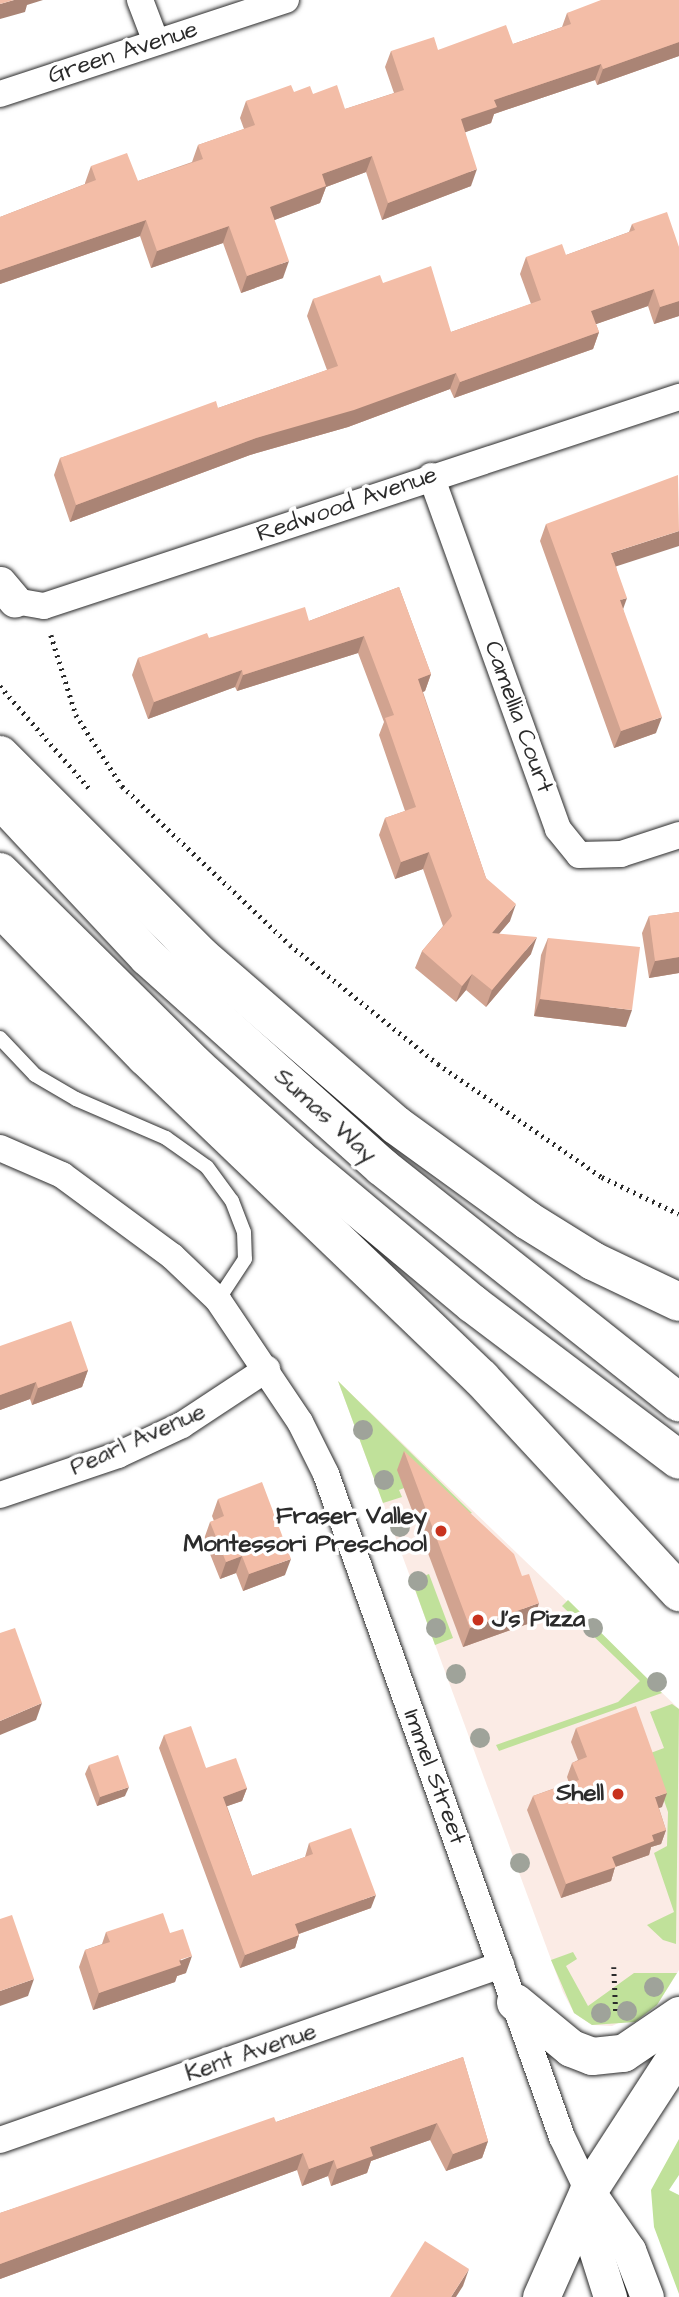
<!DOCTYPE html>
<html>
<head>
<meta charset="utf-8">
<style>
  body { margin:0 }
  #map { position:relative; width:679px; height:2297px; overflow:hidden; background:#fff; font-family:"Architects Daughter",sans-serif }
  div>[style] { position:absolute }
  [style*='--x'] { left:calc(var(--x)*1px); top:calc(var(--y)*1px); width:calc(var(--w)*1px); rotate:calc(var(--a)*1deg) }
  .built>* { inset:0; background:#fbebe5 }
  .green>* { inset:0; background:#c0e19a }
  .path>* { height:4.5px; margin-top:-2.25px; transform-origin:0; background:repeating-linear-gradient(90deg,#2b2b2b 0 2px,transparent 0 7px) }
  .roads { filter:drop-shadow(0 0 2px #2b2b2b) drop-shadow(0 0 2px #2b2b2b) }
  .service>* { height:14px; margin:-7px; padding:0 7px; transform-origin:7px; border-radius:7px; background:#fff }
  .minor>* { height:26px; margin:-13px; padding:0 13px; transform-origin:13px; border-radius:13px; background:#fff }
  .tertiary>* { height:33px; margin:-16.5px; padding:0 16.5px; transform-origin:16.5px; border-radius:16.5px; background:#fff }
  .secondary>* { height:37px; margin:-18.5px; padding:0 18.5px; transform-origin:18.5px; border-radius:18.5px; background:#fff }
  .motorway>* { height:38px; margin:-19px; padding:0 19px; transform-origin:19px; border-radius:19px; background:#fff }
  .trees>* { width:20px; height:20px; margin:-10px; border-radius:50%; background:#9fa39a }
  .wall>* { inset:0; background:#d1a390 }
  .shaded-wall>* { inset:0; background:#aa8475 }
  .building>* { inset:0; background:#f3bda7 }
  .dots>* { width:19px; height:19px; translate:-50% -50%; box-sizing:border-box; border:4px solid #fff; border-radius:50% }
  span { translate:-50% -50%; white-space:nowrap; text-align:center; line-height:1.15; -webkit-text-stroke:7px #fff; paint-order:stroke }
  .street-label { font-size:24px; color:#2b2b2b }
  .poi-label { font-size:24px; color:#2b2b2b; font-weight:700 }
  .right { translate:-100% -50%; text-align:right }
  .left { translate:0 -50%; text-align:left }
</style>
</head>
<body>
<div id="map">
  <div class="built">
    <i style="clip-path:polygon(338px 1381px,679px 1709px,679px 1970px,657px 2005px,612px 2026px,592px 2025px,574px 2013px,563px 1992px)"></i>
  </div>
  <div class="green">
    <i style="clip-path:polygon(338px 1381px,472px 1513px,451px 1521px,404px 1488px,399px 1490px,402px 1497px,383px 1503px)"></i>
    <i style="clip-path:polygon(429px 1574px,453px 1638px,435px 1645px,412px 1581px)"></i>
    <i style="clip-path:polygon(568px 1600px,662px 1693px,499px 1751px,496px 1745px,618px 1702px,640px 1681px,562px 1606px)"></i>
    <i style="clip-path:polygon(672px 1704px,679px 1709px,676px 1944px,663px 1940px,647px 1925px,674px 1912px,654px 1853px,667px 1846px,668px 1812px,648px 1754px,664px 1748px,650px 1712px)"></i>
    <i style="clip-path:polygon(573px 1952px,577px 1959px,566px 1966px,588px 2006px,634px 1973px,677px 1973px,657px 2005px,635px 2022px,592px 2025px,574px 2013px,551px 1960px)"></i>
    <i style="clip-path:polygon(679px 2139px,679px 2175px,669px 2190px,679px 2195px,679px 2294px,654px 2227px,651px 2190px)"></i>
  </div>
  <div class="path">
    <i style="--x:51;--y:635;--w:84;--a:72.6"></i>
    <i style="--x:76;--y:715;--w:85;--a:57.1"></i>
    <i style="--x:122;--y:786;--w:231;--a:43.4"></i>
    <i style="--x:290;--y:945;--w:190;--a:38.8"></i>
    <i style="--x:438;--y:1064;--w:199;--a:34.6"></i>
    <i style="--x:602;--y:1177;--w:85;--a:25.7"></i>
    <i style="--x:0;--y:686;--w:135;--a:48.9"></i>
    <i style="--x:614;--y:1967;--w:47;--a:87.6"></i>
  </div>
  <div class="roads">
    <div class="service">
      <i style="--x:0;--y:1038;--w:51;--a:46.6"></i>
      <i style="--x:35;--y:1075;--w:48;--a:30.3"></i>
      <i style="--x:76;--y:1099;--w:98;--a:23.4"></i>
      <i style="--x:166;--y:1138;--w:50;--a:35.3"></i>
      <i style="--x:207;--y:1167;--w:42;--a:53.7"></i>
      <i style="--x:232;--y:1201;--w:33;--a:69"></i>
      <i style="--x:244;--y:1232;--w:27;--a:88"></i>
      <i style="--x:245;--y:1259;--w:49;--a:123.4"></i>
    </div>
    <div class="minor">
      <i style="--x:140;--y:0;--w:45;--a:69.1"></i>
      <i style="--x:0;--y:94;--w:301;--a:-18.2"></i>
      <i style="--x:431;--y:476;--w:375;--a:70.2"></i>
      <i style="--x:558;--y:829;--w:33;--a:51"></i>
      <i style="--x:579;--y:855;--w:42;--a:-1.4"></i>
      <i style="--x:621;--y:854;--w:61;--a:-18.1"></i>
      <i style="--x:15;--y:601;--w:29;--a:10"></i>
      <i style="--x:44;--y:606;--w:669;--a:-18.22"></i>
      <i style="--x:0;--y:1148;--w:68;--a:23.5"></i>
      <i style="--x:62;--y:1175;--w:137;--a:36.4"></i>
      <i style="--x:172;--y:1256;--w:64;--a:43.7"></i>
      <i style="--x:218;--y:1300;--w:147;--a:56.1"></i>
      <i style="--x:300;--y:1422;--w:58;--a:63.4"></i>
      <i style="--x:326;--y:1474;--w:704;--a:70.41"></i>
      <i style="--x:562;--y:2137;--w:60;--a:64.3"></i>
      <i style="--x:0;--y:1495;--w:125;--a:-18.7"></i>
      <i style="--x:118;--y:1455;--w:71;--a:-25.1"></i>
      <i style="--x:182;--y:1425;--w:102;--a:-33.4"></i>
      <i style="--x:0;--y:2140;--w:531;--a:-19.25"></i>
    </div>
    <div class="tertiary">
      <i style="--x:0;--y:583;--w:23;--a:50"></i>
      <i style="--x:588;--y:2191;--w:72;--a:55.2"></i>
      <i style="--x:629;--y:2250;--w:50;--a:69"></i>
      <i style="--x:588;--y:2194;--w:49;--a:84.2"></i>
      <i style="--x:593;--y:2243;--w:57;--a:72.5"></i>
    </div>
    <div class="secondary">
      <i style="--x:515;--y:2002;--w:72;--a:39.4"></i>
      <i style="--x:571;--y:2048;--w:22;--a:21"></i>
      <i style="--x:592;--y:2056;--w:31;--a:-6"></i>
      <i style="--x:623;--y:2053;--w:68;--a:-34.2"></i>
      <i style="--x:541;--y:2297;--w:116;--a:-66.1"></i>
      <i style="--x:588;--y:2191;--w:167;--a:-57"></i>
    </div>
    <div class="motorway">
      <i style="--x:0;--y:755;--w:284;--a:45"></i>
      <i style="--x:201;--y:956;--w:258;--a:40.9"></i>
      <i style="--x:396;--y:1125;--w:162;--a:35.9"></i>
      <i style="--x:527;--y:1220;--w:78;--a:31.8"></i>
      <i style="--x:593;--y:1261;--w:95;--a:25.5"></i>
      <i style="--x:0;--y:799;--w:216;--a:46.9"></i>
      <i style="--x:148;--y:957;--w:314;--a:41.9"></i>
      <i style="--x:382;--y:1167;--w:379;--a:38.4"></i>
      <i style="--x:0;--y:872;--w:276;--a:44.7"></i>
      <i style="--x:196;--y:1066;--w:136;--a:42"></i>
      <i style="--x:297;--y:1157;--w:229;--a:39.9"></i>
      <i style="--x:473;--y:1304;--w:258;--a:37.1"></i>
      <i style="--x:0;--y:907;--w:209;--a:45.8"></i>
      <i style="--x:146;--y:1057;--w:464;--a:43.8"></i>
      <i style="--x:481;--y:1378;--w:292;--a:47.2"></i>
    </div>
  </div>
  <div class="trees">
    <i style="left:363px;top:1430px"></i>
    <i style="left:384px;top:1480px"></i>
    <i style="left:400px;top:1527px"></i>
    <i style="left:418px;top:1581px"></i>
    <i style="left:436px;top:1628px"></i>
    <i style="left:593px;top:1628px"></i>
    <i style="left:456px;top:1674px"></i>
    <i style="left:657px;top:1682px"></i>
    <i style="left:480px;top:1738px"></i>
    <i style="left:520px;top:1863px"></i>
    <i style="left:654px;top:1987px"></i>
    <i style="left:627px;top:2011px"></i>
    <i style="left:601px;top:2013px"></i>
  </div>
  <div class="wall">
    <i style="clip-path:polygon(679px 0,679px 56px,597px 85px,595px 80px,494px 114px,491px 123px,465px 132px,471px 186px,382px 220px,366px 172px,326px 187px,320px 203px,274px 220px,283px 278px,241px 293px,223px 243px,151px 268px,140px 236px,0 284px,0 217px,85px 184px,85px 183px,91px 166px,138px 181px,192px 162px,198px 145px,244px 129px,240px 118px,246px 101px,294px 92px,313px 94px,345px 109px,394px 93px,385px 67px,391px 51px,438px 50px,513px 44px,562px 27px,567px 13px)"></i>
    <i style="clip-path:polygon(632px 224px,679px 247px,679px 316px,654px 324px,648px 306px,596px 324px,599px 332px,593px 349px,454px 398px,450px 389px,348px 427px,250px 455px,70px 522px,54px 475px,60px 458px,218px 408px,327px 370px,307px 316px,313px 299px,383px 283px,451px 332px,531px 304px,520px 274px,526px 257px,566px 255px,629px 232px)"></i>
    <i style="clip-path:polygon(546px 524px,616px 566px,623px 609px,656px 733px,614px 748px,540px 541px)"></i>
    <i style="clip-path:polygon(399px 587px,431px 674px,425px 691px,423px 692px,486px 878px,510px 921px,499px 934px,531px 954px,486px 1007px,466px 990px,456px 1002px,415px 968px,422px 951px,443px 926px,423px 869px,395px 879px,379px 835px,385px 818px,405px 811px,379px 735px,384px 722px,358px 653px,237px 691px,235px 687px,148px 719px,132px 675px,138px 658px,209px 638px,309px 621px)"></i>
    <i style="clip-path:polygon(679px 912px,679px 973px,649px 978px,642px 933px,649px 916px)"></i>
    <i style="clip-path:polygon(548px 938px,626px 1027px,534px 1016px,541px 955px)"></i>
    <i style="clip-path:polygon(0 1346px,88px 1370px,82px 1387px,32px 1405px,30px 1399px,0 1410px)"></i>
    <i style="clip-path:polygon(404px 1451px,533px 1622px,463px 1647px,397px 1470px)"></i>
    <i style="clip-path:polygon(218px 1499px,285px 1575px,243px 1591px,236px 1573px,220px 1579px,204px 1539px,210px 1522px,214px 1521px,212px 1516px)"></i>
    <i style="clip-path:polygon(576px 1728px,662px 1807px,659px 1808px,666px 1830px,661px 1844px,651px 1847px,649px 1855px,615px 1867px,611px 1881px,561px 1898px,527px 1810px,533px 1796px,569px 1783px,567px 1777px,572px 1763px,578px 1760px,571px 1742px)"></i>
    <i style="clip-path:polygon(164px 1735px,206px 1768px,247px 1788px,242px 1801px,227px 1806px,252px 1876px,305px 1857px,309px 1843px,371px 1908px,299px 1934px,295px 1948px,240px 1968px,159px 1748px)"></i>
    <i style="clip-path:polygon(89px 1765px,125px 1796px,97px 1806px,85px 1774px)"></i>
    <i style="clip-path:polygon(106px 1932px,170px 1933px,186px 1973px,177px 1976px,175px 1982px,93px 2010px,79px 1967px,85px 1950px,102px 1944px)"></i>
    <i style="clip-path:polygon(463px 2057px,488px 2141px,482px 2158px,446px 2171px,430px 2140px,371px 2161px,367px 2173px,331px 2186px,328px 2176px,302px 2186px,297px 2170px,0 2279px,0 2213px,276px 2122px)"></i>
  </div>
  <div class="shaded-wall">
    <i style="clip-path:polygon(14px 0,43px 0,27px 5px,25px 12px,0 19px,0 4px)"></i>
    <i style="clip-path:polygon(679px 42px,679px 56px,597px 85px,603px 69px)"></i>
    <i style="clip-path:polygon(601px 64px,595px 80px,494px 114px,491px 123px,455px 136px,461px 119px,494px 100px)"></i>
    <i style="clip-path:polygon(372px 156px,366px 172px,326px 187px,320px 203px,264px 224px,270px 207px,322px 174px)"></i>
    <i style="clip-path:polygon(477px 169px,471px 186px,382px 220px,388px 203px)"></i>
    <i style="clip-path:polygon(146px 220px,140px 236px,0 284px,0 270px)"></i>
    <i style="clip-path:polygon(229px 226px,223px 243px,151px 268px,157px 251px)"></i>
    <i style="clip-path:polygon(289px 261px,283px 278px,241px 293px,247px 276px)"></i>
    <i style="clip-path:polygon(654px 289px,648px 306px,585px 328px,591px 311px)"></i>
    <i style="clip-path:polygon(679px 301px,679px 316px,654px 324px,660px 307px)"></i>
    <i style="clip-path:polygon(599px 332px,593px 349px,454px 398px,460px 382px)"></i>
    <i style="clip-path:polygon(456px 373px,450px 389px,348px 427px,250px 455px,70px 522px,76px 505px,256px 438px)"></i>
    <i style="clip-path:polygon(679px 531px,679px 546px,605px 570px,611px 553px)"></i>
    <i style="clip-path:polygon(627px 598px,621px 615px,620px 600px)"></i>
    <i style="clip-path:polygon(364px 636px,358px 653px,237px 691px,243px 675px)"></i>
    <i style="clip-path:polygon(242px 670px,235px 687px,148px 719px,154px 702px)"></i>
    <i style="clip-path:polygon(431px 674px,425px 691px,412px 696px,418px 679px)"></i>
    <i style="clip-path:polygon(662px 717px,656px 733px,614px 748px,621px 731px)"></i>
    <i style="clip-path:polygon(429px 852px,423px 869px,395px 879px,401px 862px)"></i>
    <i style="clip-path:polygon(516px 904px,510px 921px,485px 950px,492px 933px)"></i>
    <i style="clip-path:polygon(537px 937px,531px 954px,486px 1007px,492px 990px)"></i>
    <i style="clip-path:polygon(679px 957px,679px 973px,649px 978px,655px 961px)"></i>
    <i style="clip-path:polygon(472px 974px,466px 990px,456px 1002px,462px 986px)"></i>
    <i style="clip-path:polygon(540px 999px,632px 1010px,626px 1027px,534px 1016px)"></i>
    <i style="clip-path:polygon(88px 1370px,82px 1387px,32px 1405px,38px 1388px)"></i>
    <i style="clip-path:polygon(36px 1382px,30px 1399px,0 1410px,0 1395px)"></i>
    <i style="clip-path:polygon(242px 1556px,236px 1573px,220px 1579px,226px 1562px)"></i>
    <i style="clip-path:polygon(291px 1559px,285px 1575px,243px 1591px,249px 1574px)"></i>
    <i style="clip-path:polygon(539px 1603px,533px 1622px,463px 1647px,470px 1628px)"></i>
    <i style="clip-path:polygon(42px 1703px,36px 1720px,0 1735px,0 1721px)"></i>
    <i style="clip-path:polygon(129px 1787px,125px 1796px,97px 1806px,100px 1797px)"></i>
    <i style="clip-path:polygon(247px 1788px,242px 1801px,219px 1809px,223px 1797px)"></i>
    <i style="clip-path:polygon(667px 1793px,662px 1807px,650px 1811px,655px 1797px)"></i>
    <i style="clip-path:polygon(666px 1830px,661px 1844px,651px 1847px,649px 1855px,615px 1867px,611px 1881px,561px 1898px,566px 1884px,612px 1857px,652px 1835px)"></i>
    <i style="clip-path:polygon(376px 1895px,371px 1908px,290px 1937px,295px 1924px)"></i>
    <i style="clip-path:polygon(299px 1935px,295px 1948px,240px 1968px,245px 1955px)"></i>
    <i style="clip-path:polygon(192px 1956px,186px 1973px,177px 1976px,175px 1982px,93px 2010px,99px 1993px)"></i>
    <i style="clip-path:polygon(34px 1979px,28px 1996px,0 2006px,0 1991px)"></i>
    <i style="clip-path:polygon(437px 2123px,430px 2140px,371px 2161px,367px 2173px,331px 2186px,337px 2169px,370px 2147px)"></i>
    <i style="clip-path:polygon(488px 2141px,482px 2158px,446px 2171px,453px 2154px)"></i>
    <i style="clip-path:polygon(303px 2153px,297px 2170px,0 2279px,0 2264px)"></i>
    <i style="clip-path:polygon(334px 2160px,328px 2176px,302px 2186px,309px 2169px)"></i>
    <i style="clip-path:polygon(469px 2269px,463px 2286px,456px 2297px,451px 2297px)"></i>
  </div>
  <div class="building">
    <i style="clip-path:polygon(0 0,14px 0,0 4px)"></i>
    <i style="clip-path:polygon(601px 0,679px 0,679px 42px,603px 69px,601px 64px,494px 100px,497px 107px,461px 119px,477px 169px,388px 203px,372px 156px,322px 174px,326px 186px,270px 207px,289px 261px,247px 276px,229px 226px,157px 251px,146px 220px,0 270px,0 217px,96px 180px,91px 166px,127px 153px,138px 181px,203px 159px,198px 145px,255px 125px,246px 101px,291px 85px,294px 92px,310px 86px,313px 94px,337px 85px,345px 109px,404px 90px,391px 51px,434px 37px,438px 50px,506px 25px,513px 44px,571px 24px,567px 13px)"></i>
    <i style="clip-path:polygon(667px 212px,679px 247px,679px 301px,660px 307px,654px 289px,591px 311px,599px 332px,460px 382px,456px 373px,354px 410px,256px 438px,76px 505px,60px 458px,216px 401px,218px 408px,338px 366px,313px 299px,380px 275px,383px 283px,431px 266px,451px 332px,541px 300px,526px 257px,562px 244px,566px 255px,635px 230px,632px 224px)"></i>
    <i style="clip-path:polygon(678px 475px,679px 531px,611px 553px,627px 598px,620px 600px,662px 717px,621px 731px,546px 524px)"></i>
    <i style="clip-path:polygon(399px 587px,431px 674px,418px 679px,486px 878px,516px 904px,492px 933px,537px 937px,492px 990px,472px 974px,462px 986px,422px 951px,452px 916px,429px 852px,401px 862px,385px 818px,416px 807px,385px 718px,394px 715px,364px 636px,243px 675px,242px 670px,154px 702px,138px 658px,207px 633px,209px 638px,305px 607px,309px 621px)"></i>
    <i style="clip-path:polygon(679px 912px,679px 957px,655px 961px,649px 916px)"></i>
    <i style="clip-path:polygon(548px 938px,640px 947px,632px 1010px,540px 999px)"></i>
    <i style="clip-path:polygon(71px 1321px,88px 1370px,38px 1388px,36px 1382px,0 1395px,0 1346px)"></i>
    <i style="clip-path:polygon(404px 1451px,514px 1554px,522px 1576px,529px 1574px,539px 1603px,470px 1628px)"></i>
    <i style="clip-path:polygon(262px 1482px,291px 1559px,249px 1574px,242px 1556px,226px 1562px,210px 1522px,224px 1516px,218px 1499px)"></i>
    <i style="clip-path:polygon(15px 1628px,42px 1703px,0 1721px,0 1633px)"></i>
    <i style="clip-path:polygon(636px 1706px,667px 1793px,655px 1797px,666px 1830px,652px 1835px,654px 1841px,612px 1857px,616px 1867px,566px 1884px,533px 1796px,579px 1780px,572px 1763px,587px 1757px,576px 1728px)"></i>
    <i style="clip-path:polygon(191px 1726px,206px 1768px,236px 1758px,247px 1788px,223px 1797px,252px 1876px,313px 1854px,309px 1843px,351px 1828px,376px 1895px,295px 1924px,299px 1935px,245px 1955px,164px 1735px)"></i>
    <i style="clip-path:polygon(118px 1755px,129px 1787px,100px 1797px,89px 1765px)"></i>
    <i style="clip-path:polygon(163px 1913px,170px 1933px,183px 1929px,192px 1956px,179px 1960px,181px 1965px,99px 1993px,85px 1950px,110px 1942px,106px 1932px)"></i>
    <i style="clip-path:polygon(12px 1915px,34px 1979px,0 1991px,0 1919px)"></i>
    <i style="clip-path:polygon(463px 2057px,488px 2141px,453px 2154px,437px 2123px,370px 2147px,373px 2156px,337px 2169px,334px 2160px,309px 2169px,303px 2153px,0 2264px,0 2213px,274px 2117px,276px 2122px)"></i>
    <i style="clip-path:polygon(425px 2241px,469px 2269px,451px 2297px,390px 2297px)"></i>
  </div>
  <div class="dots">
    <i style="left:441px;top:1531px;background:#c8321e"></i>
    <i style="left:478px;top:1620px;background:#c8321e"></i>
    <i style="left:618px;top:1794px;background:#c8321e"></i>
  </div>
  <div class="street-label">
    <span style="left:123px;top:53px;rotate:-18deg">Green Avenue</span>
    <span style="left:347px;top:505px;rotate:-19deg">Redwood Avenue</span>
    <span style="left:518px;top:717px;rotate:70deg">Camellia Court</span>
    <span style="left:325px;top:1116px;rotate:42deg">Sumas Way</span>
    <span style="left:138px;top:1440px;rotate:-24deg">Pearl Avenue</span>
    <span style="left:434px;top:1777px;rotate:70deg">Immel Street</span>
    <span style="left:251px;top:2053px;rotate:-19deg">Kent Avenue</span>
  </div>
  <div class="poi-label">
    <span class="right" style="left:427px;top:1531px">Fraser Valley<br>Montessori Preschool</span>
    <span class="left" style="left:492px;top:1620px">J's Pizza</span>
    <span class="right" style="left:604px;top:1794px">Shell</span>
  </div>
</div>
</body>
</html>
